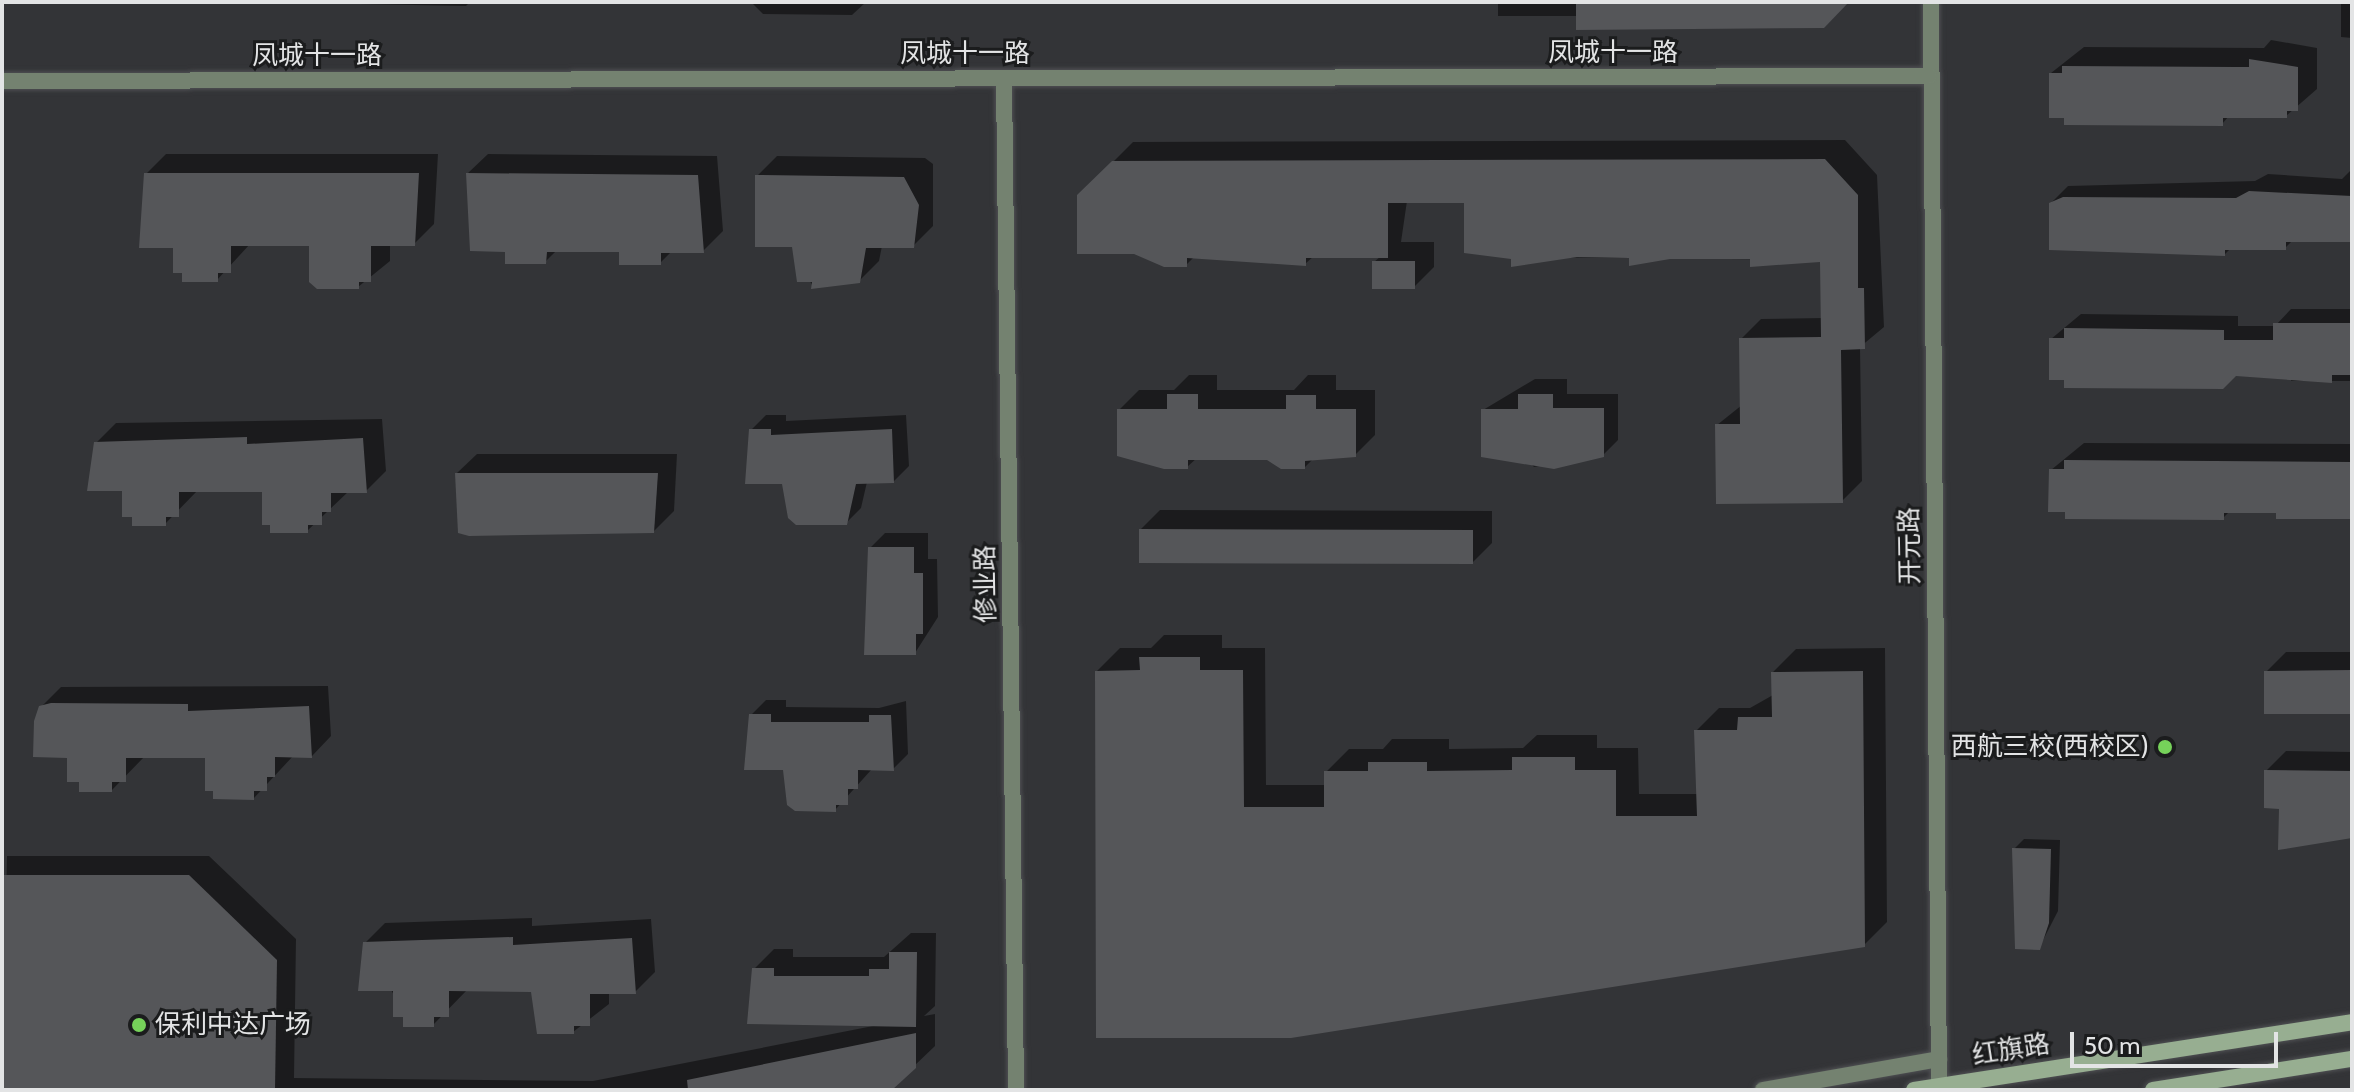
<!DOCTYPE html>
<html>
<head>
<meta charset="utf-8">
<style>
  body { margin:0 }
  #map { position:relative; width:2354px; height:1092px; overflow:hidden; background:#333437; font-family:Cabin,"Noto Sans SC",sans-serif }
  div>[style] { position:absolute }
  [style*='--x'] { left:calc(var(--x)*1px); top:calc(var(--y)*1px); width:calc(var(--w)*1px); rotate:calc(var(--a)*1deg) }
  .shadow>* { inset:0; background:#0007 }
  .building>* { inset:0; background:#555659 }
  .roads { filter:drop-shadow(0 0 2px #4f5053) drop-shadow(0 0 2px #4f5053) }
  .minor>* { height:16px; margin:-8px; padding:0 8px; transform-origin:8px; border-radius:8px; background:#748270 }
  .tertiary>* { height:16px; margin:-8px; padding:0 8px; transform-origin:8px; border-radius:8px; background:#748270 }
  .secondary>* { height:16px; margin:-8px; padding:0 8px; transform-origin:8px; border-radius:8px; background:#97ae91 }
  .dots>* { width:22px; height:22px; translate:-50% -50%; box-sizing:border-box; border:4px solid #1b1c1d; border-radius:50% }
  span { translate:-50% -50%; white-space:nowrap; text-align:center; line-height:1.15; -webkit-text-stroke:6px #1b1c1d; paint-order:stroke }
  .street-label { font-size:26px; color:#e3e4e5 }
  .poi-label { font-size:26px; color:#e3e4e5 }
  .right { translate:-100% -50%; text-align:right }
  .left { translate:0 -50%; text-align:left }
  .frame { position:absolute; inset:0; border:4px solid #e3e4e5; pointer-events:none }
  .scale { position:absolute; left:2070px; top:1032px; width:208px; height:36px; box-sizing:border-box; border:4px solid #e3e4e5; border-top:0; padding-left:10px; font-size:24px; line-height:28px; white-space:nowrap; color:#e3e4e5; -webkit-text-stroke:6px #1b1c1d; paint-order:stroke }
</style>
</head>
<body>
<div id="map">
  <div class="shadow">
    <i style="clip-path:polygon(250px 2px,470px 2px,466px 6px)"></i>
    <i style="clip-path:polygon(751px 2px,866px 2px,852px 15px,763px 14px)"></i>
    <i style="clip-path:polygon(1498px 2px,1848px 2px,1578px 16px,1498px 16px)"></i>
    <i style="clip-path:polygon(2341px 2px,2352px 2px,2352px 38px,2341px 37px)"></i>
    <i style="clip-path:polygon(2271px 40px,2317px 48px,2317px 89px,2286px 116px,2229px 116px,2222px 124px,2051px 73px,2084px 47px,2264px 48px)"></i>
    <i style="clip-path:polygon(2351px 102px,2352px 240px,2293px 240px,2285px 248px,2231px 248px,2225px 254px,2051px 248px,2051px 203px,2068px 186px,2255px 181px,2268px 174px,2342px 179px,2351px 170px)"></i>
    <i style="clip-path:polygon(1845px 140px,1877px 175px,1884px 327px,1860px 347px,1862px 481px,1842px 501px,1717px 425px,1742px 405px,1741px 339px,1761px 319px,1823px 318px,1822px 260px,1513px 257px,1466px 201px,1407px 201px,1401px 242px,1434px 242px,1434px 267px,1414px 287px,1374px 262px,1381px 256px,1314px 256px,1305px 264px,1195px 256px,1186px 265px,1079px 196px,1133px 142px)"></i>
    <i style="clip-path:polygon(166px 154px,438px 154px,434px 224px,414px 244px,390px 244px,390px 261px,358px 287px,311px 244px,250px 244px,217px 280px,184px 271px,146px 174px)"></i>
    <i style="clip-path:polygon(488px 154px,717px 156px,723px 231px,703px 251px,672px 251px,660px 263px,621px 250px,557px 250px,545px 262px,507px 250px,468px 173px)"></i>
    <i style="clip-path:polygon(777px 156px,925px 158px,933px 164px,933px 226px,913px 246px,882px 246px,879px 261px,859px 281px,813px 287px,757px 176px)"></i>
    <i style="clip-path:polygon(2291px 309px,2352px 309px,2352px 381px,2291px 381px,2291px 374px,2066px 378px,2051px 339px,2081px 314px,2238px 316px,2238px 326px,2275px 326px)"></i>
    <i style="clip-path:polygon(1189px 375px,1217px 375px,1217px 390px,1294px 390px,1308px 375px,1336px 375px,1336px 390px,1375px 390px,1375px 435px,1355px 455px,1314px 458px,1305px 467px,1267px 458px,1197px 458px,1187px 467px,1119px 410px,1139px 390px,1174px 390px)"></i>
    <i style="clip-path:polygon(1535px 379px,1567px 379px,1567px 394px,1618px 394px,1618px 440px,1603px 455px,1534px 467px,1483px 410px)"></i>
    <i style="clip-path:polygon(766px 415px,786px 415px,786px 421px,906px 415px,909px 466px,894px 481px,867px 482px,861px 508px,846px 523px,784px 482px,751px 430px)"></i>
    <i style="clip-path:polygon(382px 419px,386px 471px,366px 491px,349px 491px,307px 531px,264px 490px,198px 490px,165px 524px,124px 489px,96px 443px,116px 423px)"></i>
    <i style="clip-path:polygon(2084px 443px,2352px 444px,2352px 514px,2230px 511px,2223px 518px,2051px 470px)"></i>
    <i style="clip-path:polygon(477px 454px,677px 454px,674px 511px,654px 531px,457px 473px)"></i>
    <i style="clip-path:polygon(1160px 510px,1492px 511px,1492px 543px,1473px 562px,1141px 529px)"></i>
    <i style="clip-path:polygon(885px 533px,928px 533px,928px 559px,937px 559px,938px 617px,915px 653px,870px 548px)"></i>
    <i style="clip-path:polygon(1164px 635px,1222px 635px,1222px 648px,1265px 648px,1266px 785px,1326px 785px,1326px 772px,1349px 749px,1383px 749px,1392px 739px,1449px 739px,1449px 749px,1523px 748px,1537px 735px,1597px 735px,1597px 748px,1638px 748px,1639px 794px,1698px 794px,1696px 731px,1719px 708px,1750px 708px,1773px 695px,1773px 672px,1796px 649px,1885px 648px,1887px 922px,1864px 945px,1291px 1036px,1097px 671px,1120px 648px,1151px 648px)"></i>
    <i style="clip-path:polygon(2286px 652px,2352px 652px,2352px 712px,2266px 672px)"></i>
    <i style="clip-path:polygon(328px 686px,331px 736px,312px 756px,294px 755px,254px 798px,207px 756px,145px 756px,112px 790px,81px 780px,41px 707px,61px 687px)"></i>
    <i style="clip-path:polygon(766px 700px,786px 700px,786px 707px,879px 708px,906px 701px,908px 754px,893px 769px,872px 769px,835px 810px,785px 768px,751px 715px)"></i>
    <i style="clip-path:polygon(2286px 751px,2352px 752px,2352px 836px,2281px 807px,2266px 771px)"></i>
    <i style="clip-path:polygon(2024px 839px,2060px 840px,2058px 911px,2039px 948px,2014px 849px)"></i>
    <i style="clip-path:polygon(7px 856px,209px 856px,296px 939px,294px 1078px,593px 1081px,873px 1026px,754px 969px,774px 949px,793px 949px,793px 957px,884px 957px,911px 933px,936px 933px,935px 1006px,924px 1016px,935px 1014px,935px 1046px,889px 1090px,2px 1090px)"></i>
    <i style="clip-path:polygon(532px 918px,532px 926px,651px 919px,655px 972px,635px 992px,609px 992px,609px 1004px,573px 1032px,532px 990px,468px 989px,433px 1025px,405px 1015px,365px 943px,385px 923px)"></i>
  </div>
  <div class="building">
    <i style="clip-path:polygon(1576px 2px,1849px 2px,1824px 28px,1576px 30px)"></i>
    <i style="clip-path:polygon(2249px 59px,2298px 67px,2298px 111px,2287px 111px,2287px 118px,2223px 118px,2223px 126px,2064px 125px,2064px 118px,2049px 118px,2049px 73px,2062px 73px,2062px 66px,2236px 67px,2249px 67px)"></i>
    <i style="clip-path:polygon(1825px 159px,1858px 195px,1858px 288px,1864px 288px,1865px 349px,1841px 350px,1843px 503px,1716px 504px,1715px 424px,1740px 424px,1739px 338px,1821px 337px,1820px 262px,1750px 267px,1750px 259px,1670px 259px,1629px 266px,1629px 258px,1577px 257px,1511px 267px,1511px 259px,1464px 253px,1464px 203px,1388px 203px,1388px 258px,1306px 258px,1306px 266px,1187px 258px,1187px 267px,1164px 267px,1134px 254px,1077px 254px,1077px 195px,1112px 161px)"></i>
    <i style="clip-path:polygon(144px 173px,419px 173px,415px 246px,371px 246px,371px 282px,359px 282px,359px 289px,317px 289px,309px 282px,309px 246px,231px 246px,231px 273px,218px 273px,218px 282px,182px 282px,182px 273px,173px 273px,173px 248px,139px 248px)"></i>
    <i style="clip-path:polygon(466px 173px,698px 175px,704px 253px,661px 253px,661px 265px,619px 265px,619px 252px,547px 252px,546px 264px,505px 264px,505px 252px,470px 251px)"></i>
    <i style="clip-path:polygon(755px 175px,904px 177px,919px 205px,914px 248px,866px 248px,860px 283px,811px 289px,812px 282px,797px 282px,792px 247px,755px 247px)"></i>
    <i style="clip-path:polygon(2249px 191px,2352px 196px,2352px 242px,2286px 242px,2286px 250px,2225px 250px,2225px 256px,2049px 250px,2049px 203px,2063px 197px,2236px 198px)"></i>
    <i style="clip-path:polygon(1372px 261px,1415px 261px,1415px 289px,1372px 289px)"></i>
    <i style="clip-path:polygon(2273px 323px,2352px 323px,2352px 375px,2332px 375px,2332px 383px,2236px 376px,2223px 389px,2064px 388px,2064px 380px,2049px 380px,2049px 338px,2064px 338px,2064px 328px,2224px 330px,2224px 340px,2273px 340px)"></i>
    <i style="clip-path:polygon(1167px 394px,1198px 394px,1198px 409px,1286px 409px,1286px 395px,1316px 395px,1316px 409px,1356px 409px,1356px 457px,1305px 461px,1305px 469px,1281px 469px,1267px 460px,1188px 460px,1188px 469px,1164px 469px,1117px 456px,1117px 409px,1167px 409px)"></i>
    <i style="clip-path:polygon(1518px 394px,1553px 394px,1553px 408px,1604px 408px,1604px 457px,1554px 469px,1481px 457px,1481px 409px,1518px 409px)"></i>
    <i style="clip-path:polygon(749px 429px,771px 429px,771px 435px,892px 429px,894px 483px,856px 484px,847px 525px,796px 525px,788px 518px,782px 484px,745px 484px)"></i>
    <i style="clip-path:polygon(247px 437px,247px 444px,363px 438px,367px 493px,331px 493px,331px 512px,322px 512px,322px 525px,308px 525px,308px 533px,270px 533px,270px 525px,262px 525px,262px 492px,179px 492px,179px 517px,166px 517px,166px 526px,132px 526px,132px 517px,122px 517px,122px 491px,87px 491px,94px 442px)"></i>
    <i style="clip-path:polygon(2064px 460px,2352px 462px,2352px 519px,2276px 519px,2276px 513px,2224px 513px,2224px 520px,2065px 519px,2065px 512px,2048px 512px,2049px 469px,2064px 469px)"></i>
    <i style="clip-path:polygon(455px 473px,658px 473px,654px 533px,469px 536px,458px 533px)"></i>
    <i style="clip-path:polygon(1139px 529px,1473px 530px,1473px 564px,1139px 563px)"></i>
    <i style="clip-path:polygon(868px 547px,914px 547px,914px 573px,923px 573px,923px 634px,916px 634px,916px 655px,864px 655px)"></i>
    <i style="clip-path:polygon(1139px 657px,1200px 657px,1200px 670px,1243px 670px,1244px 807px,1324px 807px,1324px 771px,1368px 771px,1368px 762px,1427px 762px,1427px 771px,1512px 770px,1512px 757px,1575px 757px,1575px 770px,1616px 770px,1616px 816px,1697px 816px,1694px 730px,1737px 730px,1738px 717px,1772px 717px,1771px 672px,1863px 671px,1865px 947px,1291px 1038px,1096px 1038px,1095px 671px,1140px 670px)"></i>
    <i style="clip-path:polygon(2352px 670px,2352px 714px,2264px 714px,2264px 671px)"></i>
    <i style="clip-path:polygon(51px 703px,188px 704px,188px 711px,309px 706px,312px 758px,275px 757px,275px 777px,267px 777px,267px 791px,254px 791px,254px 800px,213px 799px,213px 791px,205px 791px,205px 758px,126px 758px,126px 782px,112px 782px,112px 792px,79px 792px,79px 782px,67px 782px,67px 758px,33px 757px,34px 721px,39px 706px)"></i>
    <i style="clip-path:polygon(749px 714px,771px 714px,771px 722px,869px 722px,869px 715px,891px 715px,894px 771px,858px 770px,858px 789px,848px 789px,848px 805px,836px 805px,836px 812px,795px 811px,787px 805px,783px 770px,744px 770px)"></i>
    <i style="clip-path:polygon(2264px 770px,2352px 771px,2352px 838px,2278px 850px,2279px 809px,2264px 808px)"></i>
    <i style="clip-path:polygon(2012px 848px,2051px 849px,2049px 923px,2040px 950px,2015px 949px)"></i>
    <i style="clip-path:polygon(2px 875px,189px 875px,277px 960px,275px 1090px,2px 1090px)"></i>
    <i style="clip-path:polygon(513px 937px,513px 945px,632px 938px,636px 994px,590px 994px,590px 1026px,574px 1026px,574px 1034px,537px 1034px,531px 992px,449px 991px,449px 1017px,434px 1017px,434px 1027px,403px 1027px,403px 1017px,393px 1017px,393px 991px,358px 991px,363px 942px)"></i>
    <i style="clip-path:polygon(889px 952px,917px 952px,916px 1027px,747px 1024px,752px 968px,774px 968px,774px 976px,869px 976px,869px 969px,889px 969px)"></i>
    <i style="clip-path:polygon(916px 1033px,916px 1068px,892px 1090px,688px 1090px,687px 1080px)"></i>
  </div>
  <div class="roads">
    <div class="minor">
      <i style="--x:1763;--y:1090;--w:179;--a:-10"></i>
    </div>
    <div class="tertiary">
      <i style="--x:1931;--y:2;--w:1088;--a:89.58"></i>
      <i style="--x:1004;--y:78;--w:1012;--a:89.32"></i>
      <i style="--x:2;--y:81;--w:1927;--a:-0.15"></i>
    </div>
    <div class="secondary">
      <i style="--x:1914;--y:1090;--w:443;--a:-8.8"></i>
      <i style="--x:2153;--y:1090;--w:201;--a:-8.9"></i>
    </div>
  </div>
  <div class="dots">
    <i style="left:2165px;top:747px;background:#76d25a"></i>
    <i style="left:139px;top:1025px;background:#76d25a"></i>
  </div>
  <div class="street-label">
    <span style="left:1613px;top:53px">凤城十一路</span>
    <span style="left:965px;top:54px">凤城十一路</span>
    <span style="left:317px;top:56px">凤城十一路</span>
    <span style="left:1910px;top:546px;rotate:-91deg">开元路</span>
    <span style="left:986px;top:584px;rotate:-91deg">修业路</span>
    <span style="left:2011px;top:1050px;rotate:-9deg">红旗路</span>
  </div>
  <div class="poi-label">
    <span class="right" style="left:2149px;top:747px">西航三校(西校区)</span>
    <span class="left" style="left:155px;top:1025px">保利中达广场</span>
  </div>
  <div class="frame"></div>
  <div class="scale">50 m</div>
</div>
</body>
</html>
